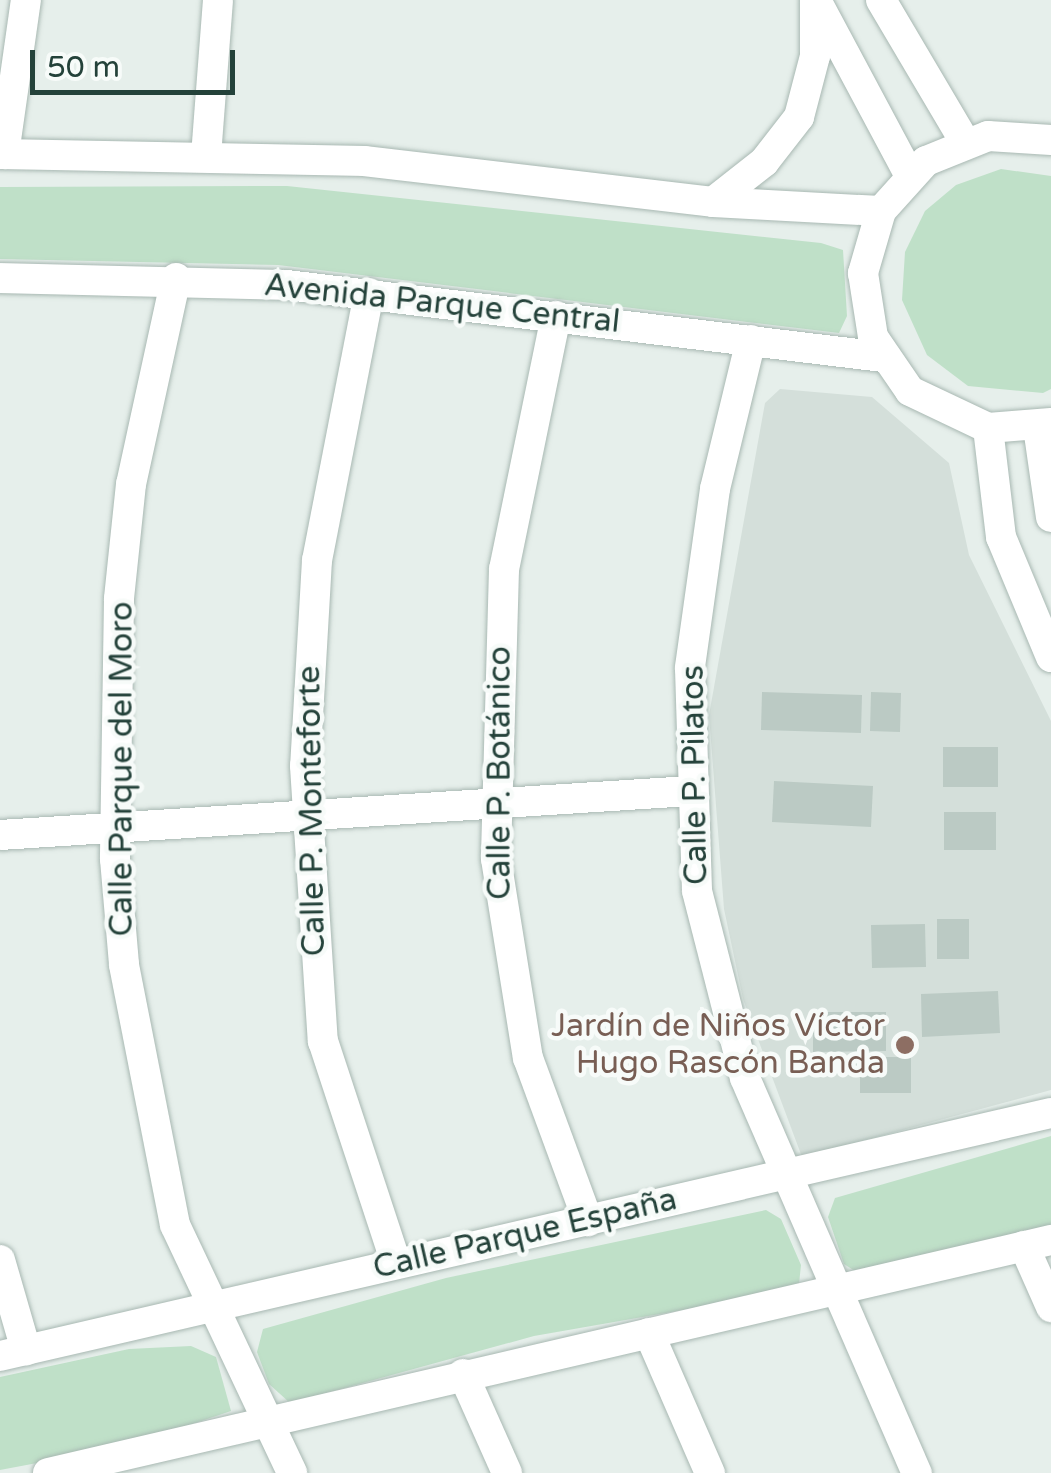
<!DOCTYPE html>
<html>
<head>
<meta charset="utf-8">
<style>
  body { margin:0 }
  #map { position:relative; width:1051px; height:1473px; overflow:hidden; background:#e6efeb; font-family:"Varela Round",sans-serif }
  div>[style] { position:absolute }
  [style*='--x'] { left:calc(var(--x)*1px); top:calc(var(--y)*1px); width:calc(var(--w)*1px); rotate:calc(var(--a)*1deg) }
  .built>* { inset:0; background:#d4dfda }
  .green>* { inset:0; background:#bfe0c8 }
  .building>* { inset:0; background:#bbcac4 }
  .roads { filter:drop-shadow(0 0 2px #a8b8b2) drop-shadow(0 0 2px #a8b8b2) }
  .minor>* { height:30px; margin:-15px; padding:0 15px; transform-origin:15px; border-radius:15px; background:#fff }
  .tertiary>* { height:30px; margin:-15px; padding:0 15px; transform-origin:15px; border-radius:15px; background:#fff }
  .secondary>* { height:30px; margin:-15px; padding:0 15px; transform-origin:15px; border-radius:15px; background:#fff }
  .dots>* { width:28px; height:28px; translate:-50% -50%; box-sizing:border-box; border:5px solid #f7fbf9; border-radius:50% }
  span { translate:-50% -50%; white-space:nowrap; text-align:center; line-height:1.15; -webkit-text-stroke:9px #f7fbf9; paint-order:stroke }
  .street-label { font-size:32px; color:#24423a }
  .education-label { font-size:32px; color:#785e54 }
  .right { translate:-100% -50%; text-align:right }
  .scale { position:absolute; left:30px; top:50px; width:205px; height:45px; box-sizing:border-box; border:5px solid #24423a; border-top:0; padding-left:12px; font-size:30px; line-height:35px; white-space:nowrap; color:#24423a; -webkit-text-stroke:8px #f7fbf9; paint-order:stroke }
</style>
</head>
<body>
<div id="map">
  <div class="built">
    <i style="clip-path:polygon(780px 389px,872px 397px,949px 463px,969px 555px,1051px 721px,1051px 1090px,802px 1157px,743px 999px,724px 909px,709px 715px,765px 403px)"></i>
  </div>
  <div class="green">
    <i style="clip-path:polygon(1001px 169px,1051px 176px,1051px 389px,1043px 393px,968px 386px,927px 355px,902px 300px,905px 252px,925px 211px,956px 185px)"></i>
    <i style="clip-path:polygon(287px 186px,821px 243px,843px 250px,847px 316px,839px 333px,278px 265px,0 259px,0 187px)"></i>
    <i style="clip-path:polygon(1051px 1136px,1051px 1227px,861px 1275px,844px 1264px,828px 1217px,835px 1198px)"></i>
    <i style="clip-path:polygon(766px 1210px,781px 1219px,801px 1265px,799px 1284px,780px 1293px,534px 1336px,290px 1403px,269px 1384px,257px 1352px,263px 1329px,446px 1278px)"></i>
    <i style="clip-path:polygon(191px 1346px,216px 1357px,231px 1411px,127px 1446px,0 1470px,0 1377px,129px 1349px)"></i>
  </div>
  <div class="building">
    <i style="clip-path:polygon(762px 692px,862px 695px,861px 733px,761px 730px)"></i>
    <i style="clip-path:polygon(871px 692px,901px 693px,900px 732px,870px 731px)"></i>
    <i style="clip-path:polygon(943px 747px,998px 747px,998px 787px,943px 787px)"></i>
    <i style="clip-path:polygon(774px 781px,873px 786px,871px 827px,772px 822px)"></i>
    <i style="clip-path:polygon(944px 812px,996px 812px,996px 850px,944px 850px)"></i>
    <i style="clip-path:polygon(937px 919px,969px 919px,969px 959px,937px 959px)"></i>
    <i style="clip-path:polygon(925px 924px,926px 967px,872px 968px,871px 925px)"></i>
    <i style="clip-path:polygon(998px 991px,1000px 1033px,922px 1037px,921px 994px)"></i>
    <i style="clip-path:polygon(813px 1012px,886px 1012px,886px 1051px,813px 1052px)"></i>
    <i style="clip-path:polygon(860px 1057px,911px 1057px,911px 1093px,860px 1093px)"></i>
  </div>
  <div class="roads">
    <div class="minor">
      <i style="--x:4;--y:154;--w:156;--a:-81.9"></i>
      <i style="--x:206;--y:156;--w:156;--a:-85.6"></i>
      <i style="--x:176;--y:278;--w:211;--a:102.3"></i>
      <i style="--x:131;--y:484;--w:116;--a:96"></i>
      <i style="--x:119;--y:599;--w:260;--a:90.9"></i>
      <i style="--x:115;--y:859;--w:106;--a:85.1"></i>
      <i style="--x:124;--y:965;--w:265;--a:78.9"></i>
      <i style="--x:175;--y:1225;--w:274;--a:64.7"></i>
      <i style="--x:369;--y:293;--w:272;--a:101"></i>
      <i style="--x:317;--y:560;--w:206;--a:93.3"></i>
      <i style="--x:305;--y:766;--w:276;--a:86.3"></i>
      <i style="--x:323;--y:1041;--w:234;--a:71.8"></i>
      <i style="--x:556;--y:316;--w:258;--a:101.6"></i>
      <i style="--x:504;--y:569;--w:290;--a:91.6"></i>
      <i style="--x:496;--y:859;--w:202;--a:80.9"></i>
      <i style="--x:528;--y:1058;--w:174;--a:69.8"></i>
      <i style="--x:751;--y:340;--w:153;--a:103.6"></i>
      <i style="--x:715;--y:489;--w:181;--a:98"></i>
      <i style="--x:690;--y:668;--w:223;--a:88.2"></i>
      <i style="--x:697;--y:891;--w:193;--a:75.6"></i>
      <i style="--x:745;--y:1078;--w:431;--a:66.5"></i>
      <i style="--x:0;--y:835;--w:690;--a:-3.65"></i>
      <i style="--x:1024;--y:1246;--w:67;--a:66.1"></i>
      <i style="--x:0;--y:1260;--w:94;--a:73.9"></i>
      <i style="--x:649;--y:1333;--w:153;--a:66.5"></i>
      <i style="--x:463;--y:1374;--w:108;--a:66"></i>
    </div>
    <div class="tertiary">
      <i style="--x:0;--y:154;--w:364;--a:1.1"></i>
      <i style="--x:364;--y:161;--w:351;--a:6.7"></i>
      <i style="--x:713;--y:202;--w:168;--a:3.1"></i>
      <i style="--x:0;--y:278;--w:287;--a:1.4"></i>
      <i style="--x:287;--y:285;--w:600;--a:6.89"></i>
      <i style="--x:0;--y:1356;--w:1079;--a:-13.02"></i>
      <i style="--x:48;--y:1473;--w:1030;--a:-13.08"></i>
    </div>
    <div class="secondary">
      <i style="--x:816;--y:0;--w:197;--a:61.9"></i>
      <i style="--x:881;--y:0;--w:165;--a:59.4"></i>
      <i style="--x:1051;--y:140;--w:63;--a:-176.4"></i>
      <i style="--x:988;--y:136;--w:67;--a:158"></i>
      <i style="--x:926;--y:161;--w:67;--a:132"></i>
      <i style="--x:881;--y:211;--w:65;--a:106.2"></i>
      <i style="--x:863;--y:273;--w:65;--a:81.1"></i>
      <i style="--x:873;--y:337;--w:65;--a:55.6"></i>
      <i style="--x:910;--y:391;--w:86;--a:25.4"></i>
      <i style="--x:988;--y:428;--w:63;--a:-4.5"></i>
      <i style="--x:713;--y:202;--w:65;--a:-38.1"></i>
      <i style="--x:764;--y:162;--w:57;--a:-52.1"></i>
      <i style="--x:799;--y:117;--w:63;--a:-75.3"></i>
      <i style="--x:815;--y:56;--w:56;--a:-90"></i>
      <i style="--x:1038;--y:427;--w:91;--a:81.8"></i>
      <i style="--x:988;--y:428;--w:110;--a:83.2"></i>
      <i style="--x:1001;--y:537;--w:130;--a:67.4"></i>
    </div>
  </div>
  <div class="dots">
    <i style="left:905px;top:1045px;background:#8d6e63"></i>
  </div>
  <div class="street-label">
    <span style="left:442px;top:304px;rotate:6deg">Avenida Parque Central</span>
    <span style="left:122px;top:769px;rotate:-90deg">Calle Parque del Moro</span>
    <span style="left:500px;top:773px;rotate:-90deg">Calle P. Botánico</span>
    <span style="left:695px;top:775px;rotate:-91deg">Calle P. Pilatos</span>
    <span style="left:312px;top:811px;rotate:-91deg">Calle P. Monteforte</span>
    <span style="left:525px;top:1234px;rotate:-13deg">Calle Parque España</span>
  </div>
  <div class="education-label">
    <span class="right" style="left:885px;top:1045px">Jardín de Niños Víctor<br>Hugo Rascón Banda</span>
  </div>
  <div class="scale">50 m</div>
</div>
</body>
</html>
